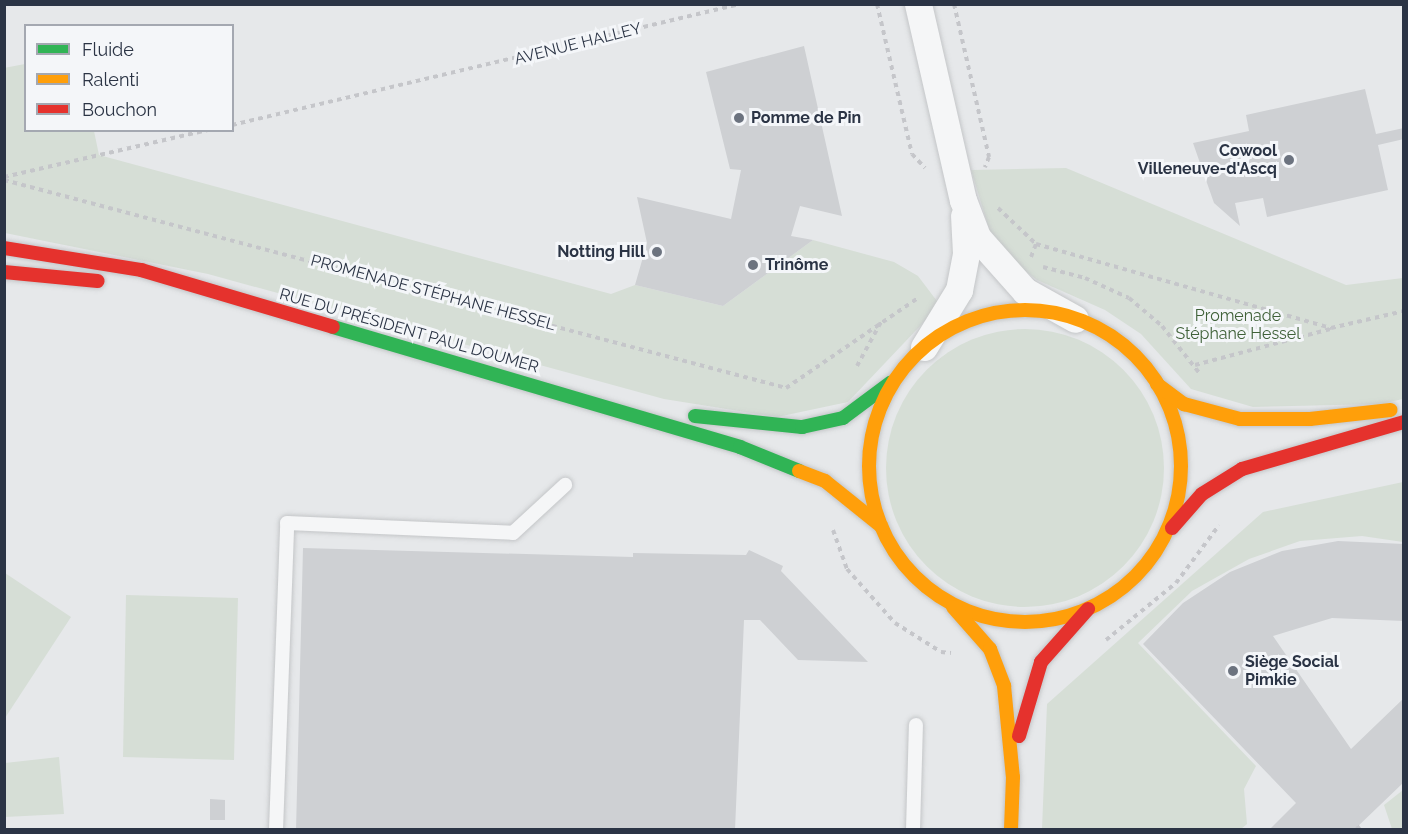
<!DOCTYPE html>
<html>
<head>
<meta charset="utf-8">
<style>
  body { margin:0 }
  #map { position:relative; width:1408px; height:834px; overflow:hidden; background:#e6e8ea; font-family:Raleway,sans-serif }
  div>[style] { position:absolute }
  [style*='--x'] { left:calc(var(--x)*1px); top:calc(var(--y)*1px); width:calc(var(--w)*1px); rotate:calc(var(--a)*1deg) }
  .green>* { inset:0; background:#d6ded6 }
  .round { border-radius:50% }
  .building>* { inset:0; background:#ced0d3 }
  .path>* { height:4px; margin-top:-2px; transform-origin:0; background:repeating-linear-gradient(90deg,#c5c6ca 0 4.5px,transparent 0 9px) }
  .roads { filter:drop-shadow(0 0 2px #c4c6c8) drop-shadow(0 0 2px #c4c6c8) }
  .lane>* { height:14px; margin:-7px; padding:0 7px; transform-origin:7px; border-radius:7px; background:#f5f6f7 }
  .street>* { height:27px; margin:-13.5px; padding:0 13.5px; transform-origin:13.5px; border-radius:13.5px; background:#f5f6f7 }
  .fast>* { height:14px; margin:-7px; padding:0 7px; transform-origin:7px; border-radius:7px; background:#30b455 }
  .slow>* { height:14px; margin:-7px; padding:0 7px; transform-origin:7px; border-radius:7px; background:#ff9f0a }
  .slow>.ring { margin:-7px; padding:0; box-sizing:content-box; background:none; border:14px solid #ff9f0a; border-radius:50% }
  .jam>* { height:14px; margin:-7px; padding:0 7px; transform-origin:7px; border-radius:7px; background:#e5322d }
  .dots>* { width:16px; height:16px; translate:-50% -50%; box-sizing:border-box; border:3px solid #f4f6f9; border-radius:50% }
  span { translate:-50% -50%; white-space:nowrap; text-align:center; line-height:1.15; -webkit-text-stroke:6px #f4f6f9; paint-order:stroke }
  .street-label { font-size:16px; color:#2b3445 }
  .poi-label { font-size:16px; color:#2b3445; font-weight:700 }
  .left { translate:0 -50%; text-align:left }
  .right { translate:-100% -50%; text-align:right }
  .park-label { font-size:16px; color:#3f6138 }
  .frame { position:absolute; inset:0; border:6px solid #2b3445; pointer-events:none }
  .legend { position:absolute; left:24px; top:24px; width:210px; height:108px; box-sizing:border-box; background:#f4f6f9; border:2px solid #a4a8b1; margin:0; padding:8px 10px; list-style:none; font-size:18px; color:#2b3445 }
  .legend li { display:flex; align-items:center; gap:12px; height:30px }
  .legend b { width:30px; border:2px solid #a4a8b1 }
</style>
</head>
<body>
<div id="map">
  <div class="green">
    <i style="clip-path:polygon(25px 64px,26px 130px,94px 131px,99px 155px,611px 294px,635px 285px,723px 306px,813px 240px,894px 262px,918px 276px,940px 305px,848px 402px,777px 417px,664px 399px,208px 274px,5px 233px,4px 68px)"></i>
    <i style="clip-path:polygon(1066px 168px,1346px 285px,1403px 278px,1403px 399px,1380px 404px,1253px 407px,1191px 389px,1141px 334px,1105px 310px,1037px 280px,1010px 259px,990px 232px,971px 170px)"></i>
    <i class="round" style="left:886px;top:329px;width:278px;height:278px"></i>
    <i style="clip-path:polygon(1403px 482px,1403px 542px,1362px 536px,1300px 541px,1249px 559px,1192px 591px,1138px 643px,1256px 766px,1244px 789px,1247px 824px,1241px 829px,1042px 829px,1047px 704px,1263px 512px)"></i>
    <i style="clip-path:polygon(5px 573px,71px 617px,5px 718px)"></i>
    <i style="clip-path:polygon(126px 595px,238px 598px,234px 760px,123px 757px)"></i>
    <i style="clip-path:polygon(59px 757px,64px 814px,5px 817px,5px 763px)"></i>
    <i style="clip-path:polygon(1403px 790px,1403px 829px,1392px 829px,1384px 805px)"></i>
  </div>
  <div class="building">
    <i style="clip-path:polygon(804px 46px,842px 216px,800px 206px,791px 236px,813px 240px,723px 306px,635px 285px,647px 243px,637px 197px,731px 219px,741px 170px,730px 169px,706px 72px)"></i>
    <i style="clip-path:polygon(1365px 89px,1376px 134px,1404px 128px,1404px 139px,1378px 145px,1388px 190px,1267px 217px,1263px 198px,1235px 203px,1240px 226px,1214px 203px,1193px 143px,1249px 131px,1246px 115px)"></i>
    <i style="clip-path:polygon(1338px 541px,1404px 544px,1404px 621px,1332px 618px,1273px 636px,1351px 749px,1404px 698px,1404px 782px,1354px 830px,1269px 830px,1296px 803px,1143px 644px,1183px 603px,1230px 572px,1282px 551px)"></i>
    <i style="clip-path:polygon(303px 548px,633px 557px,633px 553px,746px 555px,749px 550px,783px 566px,781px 571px,868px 662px,798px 660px,760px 620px,744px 620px,735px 830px,296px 830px)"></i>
    <i style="clip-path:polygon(210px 799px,225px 800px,225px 820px,210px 820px)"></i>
  </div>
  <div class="path">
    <i style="--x:877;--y:4;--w:154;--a:76.9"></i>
    <i style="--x:912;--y:154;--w:19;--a:47"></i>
    <i style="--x:954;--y:4;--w:157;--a:77.1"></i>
    <i style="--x:989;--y:157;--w:11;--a:112"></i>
    <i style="--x:232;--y:125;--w:522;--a:-13.4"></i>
    <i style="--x:4;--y:177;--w:209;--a:-13"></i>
    <i style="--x:4;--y:180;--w:809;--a:14.89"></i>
    <i style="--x:786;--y:388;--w:160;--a:-34.3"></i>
    <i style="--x:998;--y:208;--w:52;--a:43.5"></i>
    <i style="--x:1031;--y:257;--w:14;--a:-69"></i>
    <i style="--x:1036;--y:244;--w:307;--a:15.9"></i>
    <i style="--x:1331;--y:328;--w:75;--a:-13.1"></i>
    <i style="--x:1043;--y:267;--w:43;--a:14.7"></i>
    <i style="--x:1085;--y:278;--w:48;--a:24.4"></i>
    <i style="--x:1129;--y:298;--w:43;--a:40.3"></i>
    <i style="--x:1162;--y:326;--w:61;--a:51.6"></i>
    <i style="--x:1195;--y:365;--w:140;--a:-14.9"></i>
    <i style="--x:857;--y:366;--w:50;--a:-61.4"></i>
    <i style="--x:833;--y:530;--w:41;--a:70.3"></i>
    <i style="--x:847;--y:569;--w:72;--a:48.4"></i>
    <i style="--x:895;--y:623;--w:54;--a:32.2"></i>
    <i style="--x:941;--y:652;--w:10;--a:6"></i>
    <i style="--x:1106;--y:640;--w:90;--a:-39.2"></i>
    <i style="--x:1176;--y:583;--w:72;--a:-53.4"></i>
    <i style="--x:1357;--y:826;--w:5;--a:53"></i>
  </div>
  <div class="roads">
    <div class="lane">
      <i style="--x:276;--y:830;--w:307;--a:-87.9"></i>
      <i style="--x:287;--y:523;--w:226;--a:2.5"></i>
      <i style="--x:513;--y:533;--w:71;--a:-42.7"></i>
      <i style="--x:913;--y:830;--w:105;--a:-88.4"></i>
    </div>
    <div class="street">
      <i style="--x:918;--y:4;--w:201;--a:77.1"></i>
      <i style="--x:963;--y:200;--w:40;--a:69"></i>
      <i style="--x:977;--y:237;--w:72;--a:48.4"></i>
      <i style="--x:1025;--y:291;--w:57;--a:29.2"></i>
      <i style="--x:924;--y:347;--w:67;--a:-58.4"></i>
      <i style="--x:959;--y:290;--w:38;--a:-79"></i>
      <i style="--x:966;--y:253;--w:37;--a:-93"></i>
    </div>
    <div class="fast">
      <i style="--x:333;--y:327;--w:424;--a:16.4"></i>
      <i style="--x:740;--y:447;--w:64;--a:22.1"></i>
      <i style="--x:695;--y:416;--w:108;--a:5.9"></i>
      <i style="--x:802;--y:427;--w:42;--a:-12.4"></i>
      <i style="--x:843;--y:418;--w:59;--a:-36.7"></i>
    </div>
    <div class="slow">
      <i class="ring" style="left:869px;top:310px;width:298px;height:298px"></i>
      <i style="--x:1157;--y:384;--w:34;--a:37"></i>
      <i style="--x:1184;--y:404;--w:58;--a:15"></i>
      <i style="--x:1240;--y:419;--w:70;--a:0"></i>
      <i style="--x:1310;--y:419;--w:81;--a:-6.4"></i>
      <i style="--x:799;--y:471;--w:28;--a:21"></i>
      <i style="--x:825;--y:481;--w:72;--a:38.8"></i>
      <i style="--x:953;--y:607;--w:56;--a:48.6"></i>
      <i style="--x:990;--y:649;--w:40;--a:69"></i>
      <i style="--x:1004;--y:686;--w:91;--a:84.4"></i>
      <i style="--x:1013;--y:777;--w:53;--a:92.2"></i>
    </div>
    <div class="jam">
      <i style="--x:4;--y:248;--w:139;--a:9.1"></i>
      <i style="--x:141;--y:270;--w:200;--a:16.5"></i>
      <i style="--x:4;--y:272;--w:94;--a:5.5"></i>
      <i style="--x:1172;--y:528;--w:45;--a:-48.6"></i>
      <i style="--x:1202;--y:494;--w:47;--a:-32"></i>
      <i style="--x:1242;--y:469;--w:169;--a:-16.2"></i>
      <i style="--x:1019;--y:736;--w:77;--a:-73.4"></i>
      <i style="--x:1041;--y:662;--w:71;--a:-48.4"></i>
    </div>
  </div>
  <div class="dots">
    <i style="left:739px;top:118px;background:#6c737f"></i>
    <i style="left:1289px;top:160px;background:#6c737f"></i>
    <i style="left:657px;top:252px;background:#6c737f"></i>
    <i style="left:753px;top:265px;background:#6c737f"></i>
    <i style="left:1233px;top:671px;background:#6c737f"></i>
  </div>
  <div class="street-label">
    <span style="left:578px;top:44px;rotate:-14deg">AVENUE HALLEY</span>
    <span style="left:433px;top:293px;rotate:15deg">PROMENADE STÉPHANE HESSEL</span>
    <span style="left:409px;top:331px;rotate:16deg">RUE DU PRÉSIDENT PAUL DOUMER</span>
  </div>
  <div class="poi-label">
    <span class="left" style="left:751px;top:118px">Pomme de Pin</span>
    <span class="right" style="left:1277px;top:160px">Cowool<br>Villeneuve-d'Ascq</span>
    <span class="right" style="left:645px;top:252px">Notting Hill</span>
    <span class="left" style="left:765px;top:265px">Trinôme</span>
    <span class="left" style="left:1245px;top:671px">Siège Social<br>Pimkie</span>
  </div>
  <div class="park-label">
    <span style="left:1238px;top:325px">Promenade<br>Stéphane Hessel</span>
  </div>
  <div class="frame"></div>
  <ul class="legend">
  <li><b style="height:8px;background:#30b455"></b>Fluide</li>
  <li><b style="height:8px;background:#ff9f0a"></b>Ralenti</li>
  <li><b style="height:8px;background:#e5322d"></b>Bouchon</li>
  </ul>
</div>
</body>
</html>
